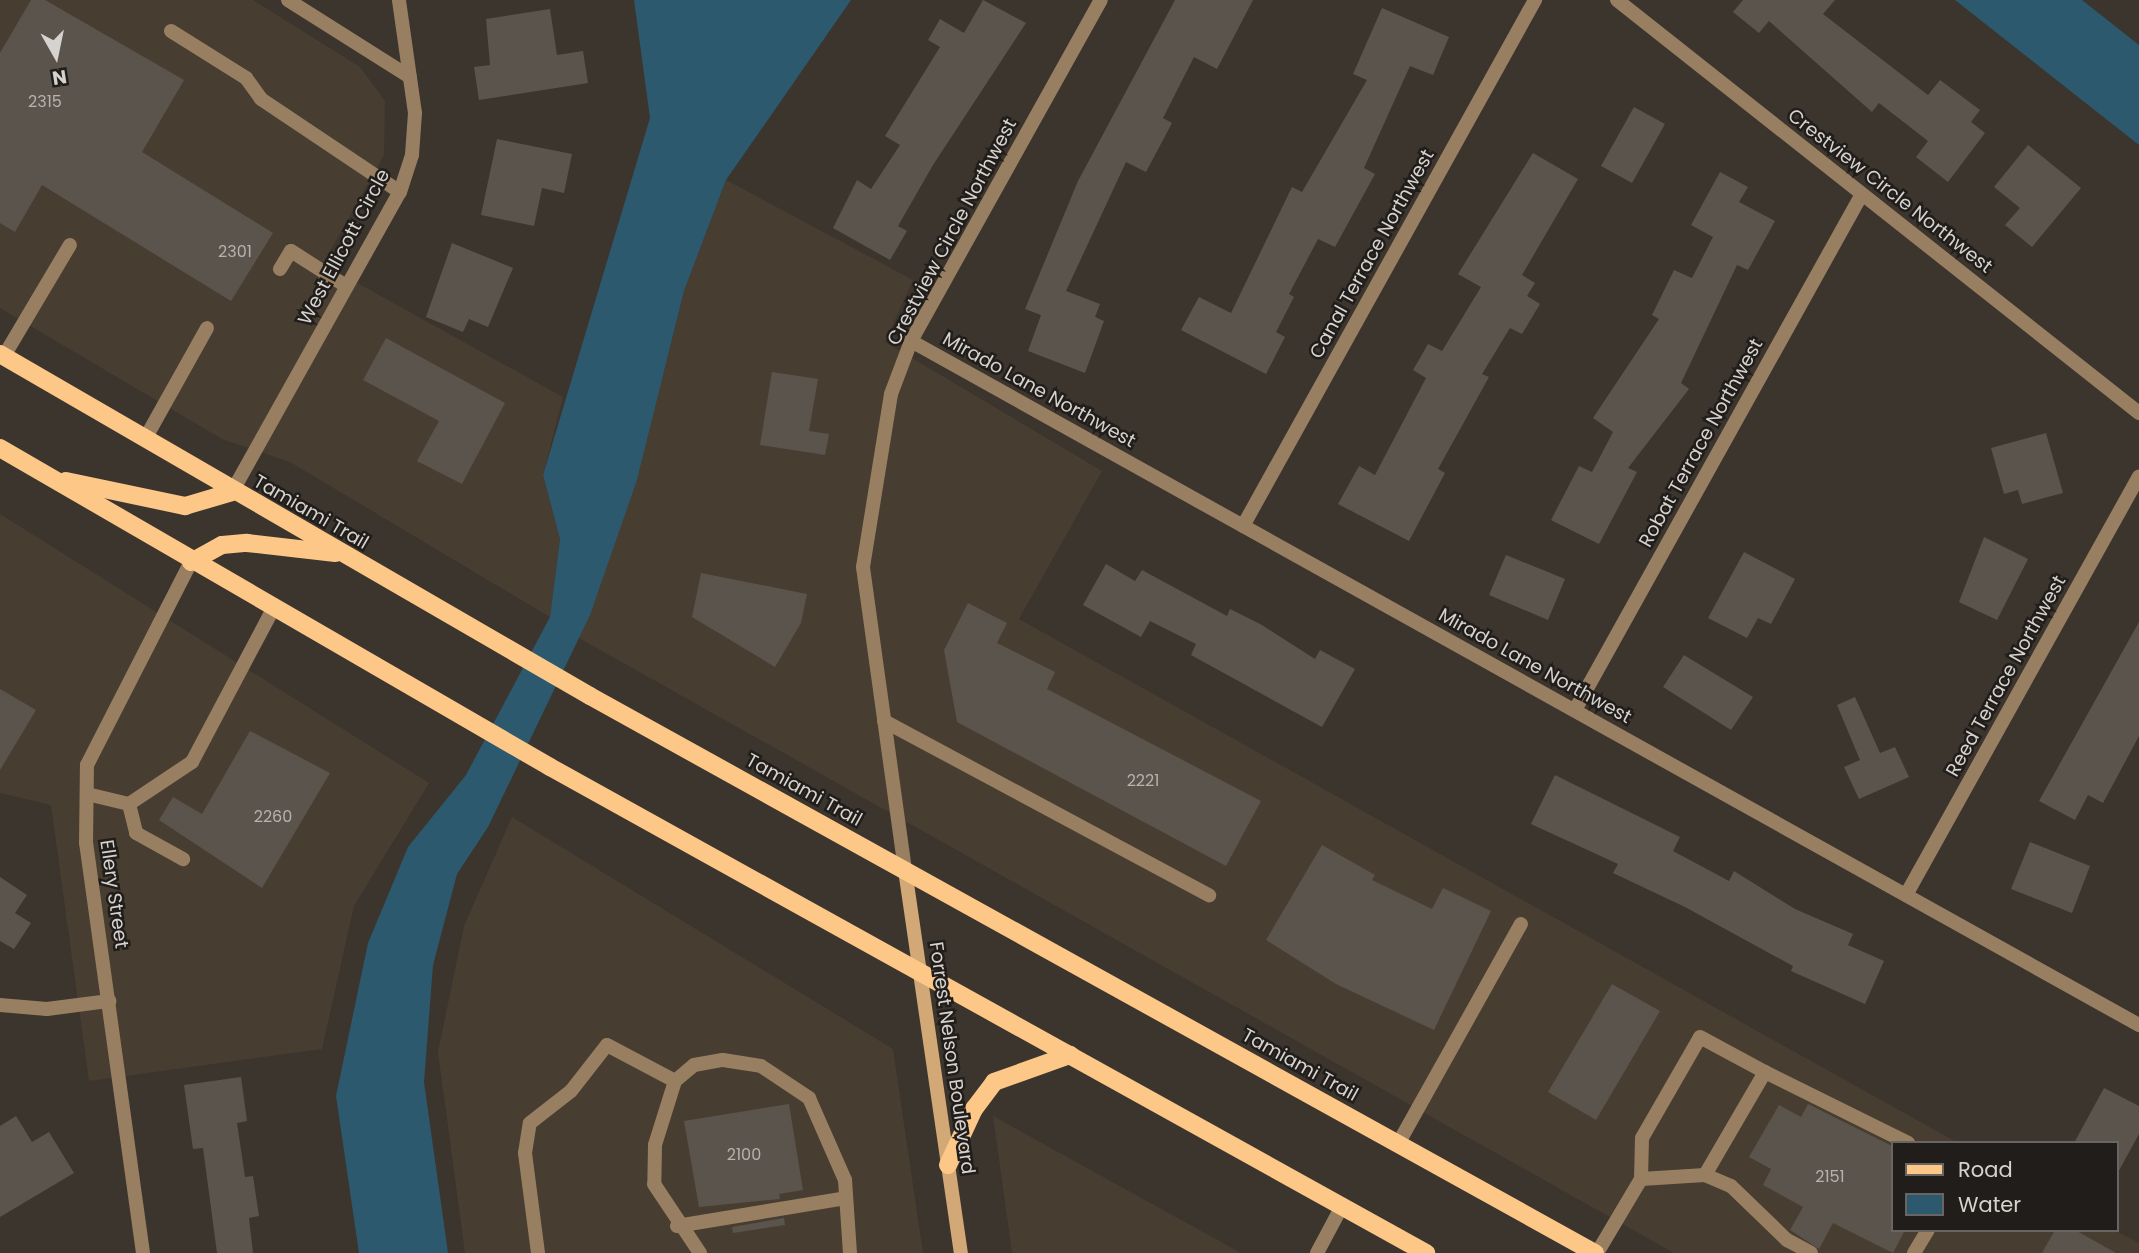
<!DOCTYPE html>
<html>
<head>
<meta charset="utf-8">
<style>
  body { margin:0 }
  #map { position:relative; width:2139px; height:1253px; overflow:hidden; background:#3b352e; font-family:Poppins,sans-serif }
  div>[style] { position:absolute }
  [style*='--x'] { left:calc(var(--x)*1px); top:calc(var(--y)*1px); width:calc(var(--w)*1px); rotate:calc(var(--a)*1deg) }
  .built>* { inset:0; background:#483d31 }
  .water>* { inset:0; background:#2c596e }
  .building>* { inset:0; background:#5b544d }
  .lane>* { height:14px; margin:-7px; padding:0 7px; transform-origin:7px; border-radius:7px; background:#997f61 }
  .street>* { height:14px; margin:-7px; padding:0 7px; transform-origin:7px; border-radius:7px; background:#997f61 }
  .secondary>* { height:14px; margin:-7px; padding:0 7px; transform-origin:7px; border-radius:7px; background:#d2a876 }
  .primary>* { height:18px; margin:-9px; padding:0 9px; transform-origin:9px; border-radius:9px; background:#fdc787 }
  span { translate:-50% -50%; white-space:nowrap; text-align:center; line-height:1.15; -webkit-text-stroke:5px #201d1a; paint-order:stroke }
  .number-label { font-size:16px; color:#b7b2ae }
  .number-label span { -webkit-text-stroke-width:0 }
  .street-label { font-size:19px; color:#d6d2ce }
  .legend { position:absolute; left:1891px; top:1141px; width:228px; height:91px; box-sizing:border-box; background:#201d1a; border:2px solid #696562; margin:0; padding:9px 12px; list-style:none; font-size:21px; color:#d6d2ce }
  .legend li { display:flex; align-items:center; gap:14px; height:35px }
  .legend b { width:35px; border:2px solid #696562 }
  .north { position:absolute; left:21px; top:21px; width:70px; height:70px; -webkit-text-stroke:5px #201d1a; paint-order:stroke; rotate:171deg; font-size:19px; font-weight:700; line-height:28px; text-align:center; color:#d6d2ce }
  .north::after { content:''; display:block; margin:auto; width:24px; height:32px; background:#d6d2ce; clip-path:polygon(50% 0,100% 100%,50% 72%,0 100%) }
</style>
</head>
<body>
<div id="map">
  <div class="built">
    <i style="clip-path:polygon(0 0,253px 0,360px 67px,385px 101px,384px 155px,323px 264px,563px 397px,543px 475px,560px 539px,550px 617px,290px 462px,222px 439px,0 308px)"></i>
    <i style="clip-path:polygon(726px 180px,913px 280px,885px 342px,1102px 471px,1019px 619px,1958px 1143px,1892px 1143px,1892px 1230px,2114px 1230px,2139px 1243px,2139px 1253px,1674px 1253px,579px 638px,637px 480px,684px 291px)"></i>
    <i style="clip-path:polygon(0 514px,429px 783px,354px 906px,322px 1049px,89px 1081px,51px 805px,0 793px)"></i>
    <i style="clip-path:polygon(512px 817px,893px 1049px,923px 1253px,465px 1253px,438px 1052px,464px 926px)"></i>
    <i style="clip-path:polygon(993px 1116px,1241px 1253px,1012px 1253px)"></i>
  </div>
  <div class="water">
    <i style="clip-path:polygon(634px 0,851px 0,726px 180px,684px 291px,637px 480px,590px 615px,488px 827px,457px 874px,433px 965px,424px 1082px,448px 1253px,359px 1253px,336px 1096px,368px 943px,408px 847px,466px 775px,550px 617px,560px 539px,543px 475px,650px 118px)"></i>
    <i style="clip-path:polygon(1955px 0,2082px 0,2139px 45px,2139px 145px)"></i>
  </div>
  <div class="building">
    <i style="clip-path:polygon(31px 0,45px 0,184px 80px,142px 152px,273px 233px,231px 301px,42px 185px,15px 232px,0 223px,0 53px)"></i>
    <i style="clip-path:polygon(983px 0,1026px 23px,933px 165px,898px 226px,907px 231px,890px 260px,833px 228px,857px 180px,871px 189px,900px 145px,885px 136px,940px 47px,928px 40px,940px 19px,964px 33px)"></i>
    <i style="clip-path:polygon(1175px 0,1253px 0,1217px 69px,1194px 57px,1163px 118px,1172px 123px,1146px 172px,1126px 162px,1066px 291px,1100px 304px,1095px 317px,1104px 321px,1085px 373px,1028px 351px,1041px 315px,1025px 309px,1078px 181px)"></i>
    <i style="clip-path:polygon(1743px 0,1835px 0,1823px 14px,1928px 95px,1940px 80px,1980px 110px,1971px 122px,1985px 133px,1948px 182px,1916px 157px,1928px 141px,1879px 103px,1872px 112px,1769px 21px,1759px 33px,1733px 12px)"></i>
    <i style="clip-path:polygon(1382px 8px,1449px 37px,1433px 75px,1410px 66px,1364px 168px,1375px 174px,1335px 247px,1318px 239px,1289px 294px,1294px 297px,1276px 332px,1285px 337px,1266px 374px,1181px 330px,1199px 297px,1231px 313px,1292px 187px,1302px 192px,1367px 80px,1353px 74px)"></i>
    <i style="clip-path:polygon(550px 9px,557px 55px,583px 51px,588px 83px,479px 100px,474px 67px,490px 65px,486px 19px)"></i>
    <i style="clip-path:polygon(1634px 107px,1665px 124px,1632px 183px,1601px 166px)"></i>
    <i style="clip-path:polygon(497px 139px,572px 154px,564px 193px,542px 188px,534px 226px,481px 215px)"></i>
    <i style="clip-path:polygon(2028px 145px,2081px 188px,2032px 247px,2005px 225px,2020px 208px,1994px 187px)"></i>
    <i style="clip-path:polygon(1533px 153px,1578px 179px,1522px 275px,1535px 283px,1527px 296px,1540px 304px,1522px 334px,1510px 328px,1482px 374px,1489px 377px,1438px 469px,1445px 473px,1409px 541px,1338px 504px,1359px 466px,1375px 475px,1426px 378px,1413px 370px,1428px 344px,1442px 351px,1481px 287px,1458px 274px)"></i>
    <i style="clip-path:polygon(1720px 172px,1748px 187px,1739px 202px,1775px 221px,1748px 270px,1737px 265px,1681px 383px,1689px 389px,1628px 468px,1637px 472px,1599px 544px,1551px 520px,1579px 466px,1592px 472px,1613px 432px,1593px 418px,1659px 319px,1652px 315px,1674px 270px,1692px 278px,1713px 237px,1691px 225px)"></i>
    <i style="clip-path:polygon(452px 243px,513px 268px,488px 327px,469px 319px,463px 332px,426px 317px)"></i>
    <i style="clip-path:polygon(386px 338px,505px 403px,462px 484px,417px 461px,439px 421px,363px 380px)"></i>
    <i style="clip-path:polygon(772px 372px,818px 379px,809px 431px,829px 434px,825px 455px,760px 445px)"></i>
    <i style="clip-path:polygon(2046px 433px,2063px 493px,2022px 504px,2018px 490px,2004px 494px,1991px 448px)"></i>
    <i style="clip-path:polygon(1984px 537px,2028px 559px,1997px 620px,1959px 602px)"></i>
    <i style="clip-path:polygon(1744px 552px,1795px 579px,1771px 624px,1758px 618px,1747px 638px,1708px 618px)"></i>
    <i style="clip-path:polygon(1506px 555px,1565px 579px,1548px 620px,1489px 595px)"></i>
    <i style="clip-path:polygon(1106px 564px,1135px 581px,1142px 570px,1227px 616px,1230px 609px,1262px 625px,1315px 659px,1320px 650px,1355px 669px,1322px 727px,1191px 655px,1196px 644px,1150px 621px,1141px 637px,1083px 605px)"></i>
    <i style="clip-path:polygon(701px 573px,807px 594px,801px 623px,775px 667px,692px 617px)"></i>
    <i style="clip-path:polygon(968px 603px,1007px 623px,997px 643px,1055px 672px,1047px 689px,1261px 801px,1226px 866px,957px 722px,944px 650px)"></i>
    <i style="clip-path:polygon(2139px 622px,2139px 736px,2103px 803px,2088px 795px,2075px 820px,2039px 801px)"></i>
    <i style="clip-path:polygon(1684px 655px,1753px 697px,1731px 730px,1663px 687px)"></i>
    <i style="clip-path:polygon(0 689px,36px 710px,0 770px)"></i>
    <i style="clip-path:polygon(1855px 697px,1880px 753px,1895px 747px,1909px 777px,1859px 799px,1844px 767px,1860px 760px,1837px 705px)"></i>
    <i style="clip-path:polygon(250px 731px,330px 773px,262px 888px,159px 820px,173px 797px,202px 814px)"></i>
    <i style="clip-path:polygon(1555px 775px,1680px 837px,1673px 851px,1729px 881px,1734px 871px,1795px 909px,1853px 934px,1848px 945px,1884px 961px,1865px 1004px,1791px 971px,1793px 966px,1685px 907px,1613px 873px,1618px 864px,1531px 824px)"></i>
    <i style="clip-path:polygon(2030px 842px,2090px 866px,2072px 913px,2011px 889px)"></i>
    <i style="clip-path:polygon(1322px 845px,1375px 875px,1372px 880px,1432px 909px,1443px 888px,1491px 911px,1434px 1030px,1336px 984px,1266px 940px)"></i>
    <i style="clip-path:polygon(0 877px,27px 895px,15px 913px,31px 923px,14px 949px,0 941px)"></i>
    <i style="clip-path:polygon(1612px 984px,1660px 1011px,1596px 1120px,1548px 1092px)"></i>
    <i style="clip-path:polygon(241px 1077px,247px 1121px,237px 1123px,245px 1177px,253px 1176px,259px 1216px,249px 1218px,253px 1253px,217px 1253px,203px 1148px,193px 1149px,184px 1085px)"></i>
    <i style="clip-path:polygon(2104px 1088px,2139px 1106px,2139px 1134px,2116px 1176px,2116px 1143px,2074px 1143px)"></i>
    <i style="clip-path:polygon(789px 1104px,803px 1190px,779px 1194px,780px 1199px,699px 1207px,684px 1121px)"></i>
    <i style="clip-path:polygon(1808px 1104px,1892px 1146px,1892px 1230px,1905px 1230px,1893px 1253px,1833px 1223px,1819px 1249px,1790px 1230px,1803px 1207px,1763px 1185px,1771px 1169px,1749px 1157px,1779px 1105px,1801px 1117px)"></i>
    <i style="clip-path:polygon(16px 1116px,32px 1142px,49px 1132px,74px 1173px,0 1217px,0 1126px)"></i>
    <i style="clip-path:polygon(784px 1218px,785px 1225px,733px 1233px,732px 1227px)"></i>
    <i style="clip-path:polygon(2055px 1230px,2075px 1230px,2116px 1253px,2042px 1253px)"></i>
  </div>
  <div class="lane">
    <i style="--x:171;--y:31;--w:89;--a:32.1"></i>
    <i style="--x:246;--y:78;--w:26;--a:54"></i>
    <i style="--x:261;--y:99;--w:167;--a:33.8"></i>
    <i style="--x:280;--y:269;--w:21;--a:-59"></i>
    <i style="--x:291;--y:251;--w:65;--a:32.5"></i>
    <i style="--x:4;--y:356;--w:129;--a:-59.3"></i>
    <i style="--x:145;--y:439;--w:127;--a:-60.8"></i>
    <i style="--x:884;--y:721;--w:369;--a:28.2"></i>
    <i style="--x:87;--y:794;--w:43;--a:13.4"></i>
    <i style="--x:129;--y:804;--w:76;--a:-33.7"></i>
    <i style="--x:192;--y:762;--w:173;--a:-62.1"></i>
    <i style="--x:129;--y:804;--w:30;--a:76"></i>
    <i style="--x:136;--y:833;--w:54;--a:29"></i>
    <i style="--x:1765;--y:1072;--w:160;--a:26.4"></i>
    <i style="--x:675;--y:1081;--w:67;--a:107.4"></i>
    <i style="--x:655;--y:1145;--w:39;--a:91"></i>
    <i style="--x:654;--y:1184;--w:83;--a:56.3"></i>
    <i style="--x:1398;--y:1144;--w:252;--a:-60.8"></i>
    <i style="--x:1705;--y:1175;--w:28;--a:23"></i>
    <i style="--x:1731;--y:1186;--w:78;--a:44"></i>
    <i style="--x:1787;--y:1240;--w:27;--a:28"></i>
    <i style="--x:677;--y:1226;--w:171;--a:-9.4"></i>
    <i style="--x:538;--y:1253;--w:101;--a:-97.4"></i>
    <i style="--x:525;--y:1153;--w:30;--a:-81"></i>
    <i style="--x:530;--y:1123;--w:52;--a:-38"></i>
    <i style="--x:571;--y:1091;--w:58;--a:-52"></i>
    <i style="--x:607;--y:1045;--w:77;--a:27.9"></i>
    <i style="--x:675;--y:1081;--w:25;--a:-40"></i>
    <i style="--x:694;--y:1065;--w:29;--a:-10"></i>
    <i style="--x:723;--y:1060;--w:38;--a:9"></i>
    <i style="--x:761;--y:1066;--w:58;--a:33.7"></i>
    <i style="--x:809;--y:1098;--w:90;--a:66.3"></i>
    <i style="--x:845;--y:1180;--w:73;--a:86.1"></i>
    <i style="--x:1317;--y:1253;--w:53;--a:-62"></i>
    <i style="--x:1597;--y:1253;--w:86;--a:-59.3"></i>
    <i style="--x:1641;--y:1179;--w:41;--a:-88.6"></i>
    <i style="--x:1642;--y:1138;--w:116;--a:-60.1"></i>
    <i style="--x:1700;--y:1037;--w:74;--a:28.3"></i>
    <i style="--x:1765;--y:1072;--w:119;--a:120.2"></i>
    <i style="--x:1705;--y:1175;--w:64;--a:176.4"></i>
    <i style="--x:1914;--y:1253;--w:27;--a:-59"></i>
  </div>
  <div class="street">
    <i style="--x:288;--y:0;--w:144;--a:32.3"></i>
    <i style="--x:1617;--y:0;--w:666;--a:38.35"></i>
    <i style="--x:911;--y:341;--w:1406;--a:29.12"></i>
    <i style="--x:232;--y:492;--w:344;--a:-60.8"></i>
    <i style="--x:400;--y:192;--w:39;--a:-72"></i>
    <i style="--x:412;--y:155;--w:42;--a:-85.9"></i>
    <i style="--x:415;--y:113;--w:114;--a:-98.1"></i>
    <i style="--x:1243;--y:526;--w:602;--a:-60.96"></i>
    <i style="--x:1575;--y:710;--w:590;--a:-60.92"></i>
    <i style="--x:905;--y:870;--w:306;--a:-97.9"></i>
    <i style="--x:863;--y:567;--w:175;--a:-80.8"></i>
    <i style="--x:891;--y:394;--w:57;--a:-69.3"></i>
    <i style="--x:911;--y:341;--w:390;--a:-60.9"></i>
    <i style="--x:1906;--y:895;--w:479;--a:-60.9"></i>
    <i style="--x:0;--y:1005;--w:47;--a:4.9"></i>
    <i style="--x:47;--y:1009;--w:63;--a:-7.4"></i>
    <i style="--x:143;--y:1253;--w:414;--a:-97.9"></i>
    <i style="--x:86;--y:843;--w:78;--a:-89.3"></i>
    <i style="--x:87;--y:765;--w:228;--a:-62.9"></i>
  </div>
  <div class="secondary">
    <i style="--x:905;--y:870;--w:387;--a:81.7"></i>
  </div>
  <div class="primary">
    <i style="--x:0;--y:354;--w:682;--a:30.1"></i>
    <i style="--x:590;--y:696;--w:1149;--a:29"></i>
    <i style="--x:0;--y:448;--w:636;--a:30.11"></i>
    <i style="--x:550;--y:767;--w:1002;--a:29.02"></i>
    <i style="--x:66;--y:481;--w:122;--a:11.9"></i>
    <i style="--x:185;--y:506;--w:49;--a:-16.6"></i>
    <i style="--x:191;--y:562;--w:35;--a:-29"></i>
    <i style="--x:222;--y:545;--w:25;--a:-5"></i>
    <i style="--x:247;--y:543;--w:89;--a:6.5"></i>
    <i style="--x:948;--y:1165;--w:62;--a:-65.1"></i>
    <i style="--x:974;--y:1109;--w:34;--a:-53"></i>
    <i style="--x:994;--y:1082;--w:81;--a:-19.6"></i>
  </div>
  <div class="number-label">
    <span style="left:45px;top:102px">2315</span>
    <span style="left:235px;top:252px">2301</span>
    <span style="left:1143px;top:781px">2221</span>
    <span style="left:273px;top:817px">2260</span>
    <span style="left:744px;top:1155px">2100</span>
    <span style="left:1830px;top:1177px">2151</span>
  </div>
  <div class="street-label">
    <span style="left:1890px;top:191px;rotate:38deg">Crestview Circle Northwest</span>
    <span style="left:952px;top:232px;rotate:-62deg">Crestview Circle Northwest</span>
    <span style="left:344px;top:247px;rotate:-62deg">West Ellicott Circle</span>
    <span style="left:1372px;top:254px;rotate:-61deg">Canal Terrace Northwest</span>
    <span style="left:1039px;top:390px;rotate:29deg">Mirado Lane Northwest</span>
    <span style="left:1701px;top:443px;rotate:-61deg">Robat Terrace Northwest</span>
    <span style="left:311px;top:512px;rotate:30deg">Tamiami Trail</span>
    <span style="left:1535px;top:666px;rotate:29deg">Mirado Lane Northwest</span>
    <span style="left:2006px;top:676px;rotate:-61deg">Reed Terrace Northwest</span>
    <span style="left:804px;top:790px;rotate:29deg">Tamiami Trail</span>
    <span style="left:114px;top:894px;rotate:82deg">Ellery Street</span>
    <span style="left:952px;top:1058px;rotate:82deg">Forrest Nelson Boulevard</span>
    <span style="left:1300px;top:1065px;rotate:29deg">Tamiami Trail</span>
  </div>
  <ul class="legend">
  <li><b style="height:9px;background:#fdc787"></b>Road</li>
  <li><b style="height:19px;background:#2c596e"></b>Water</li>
  </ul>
  <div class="north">N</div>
</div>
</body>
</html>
